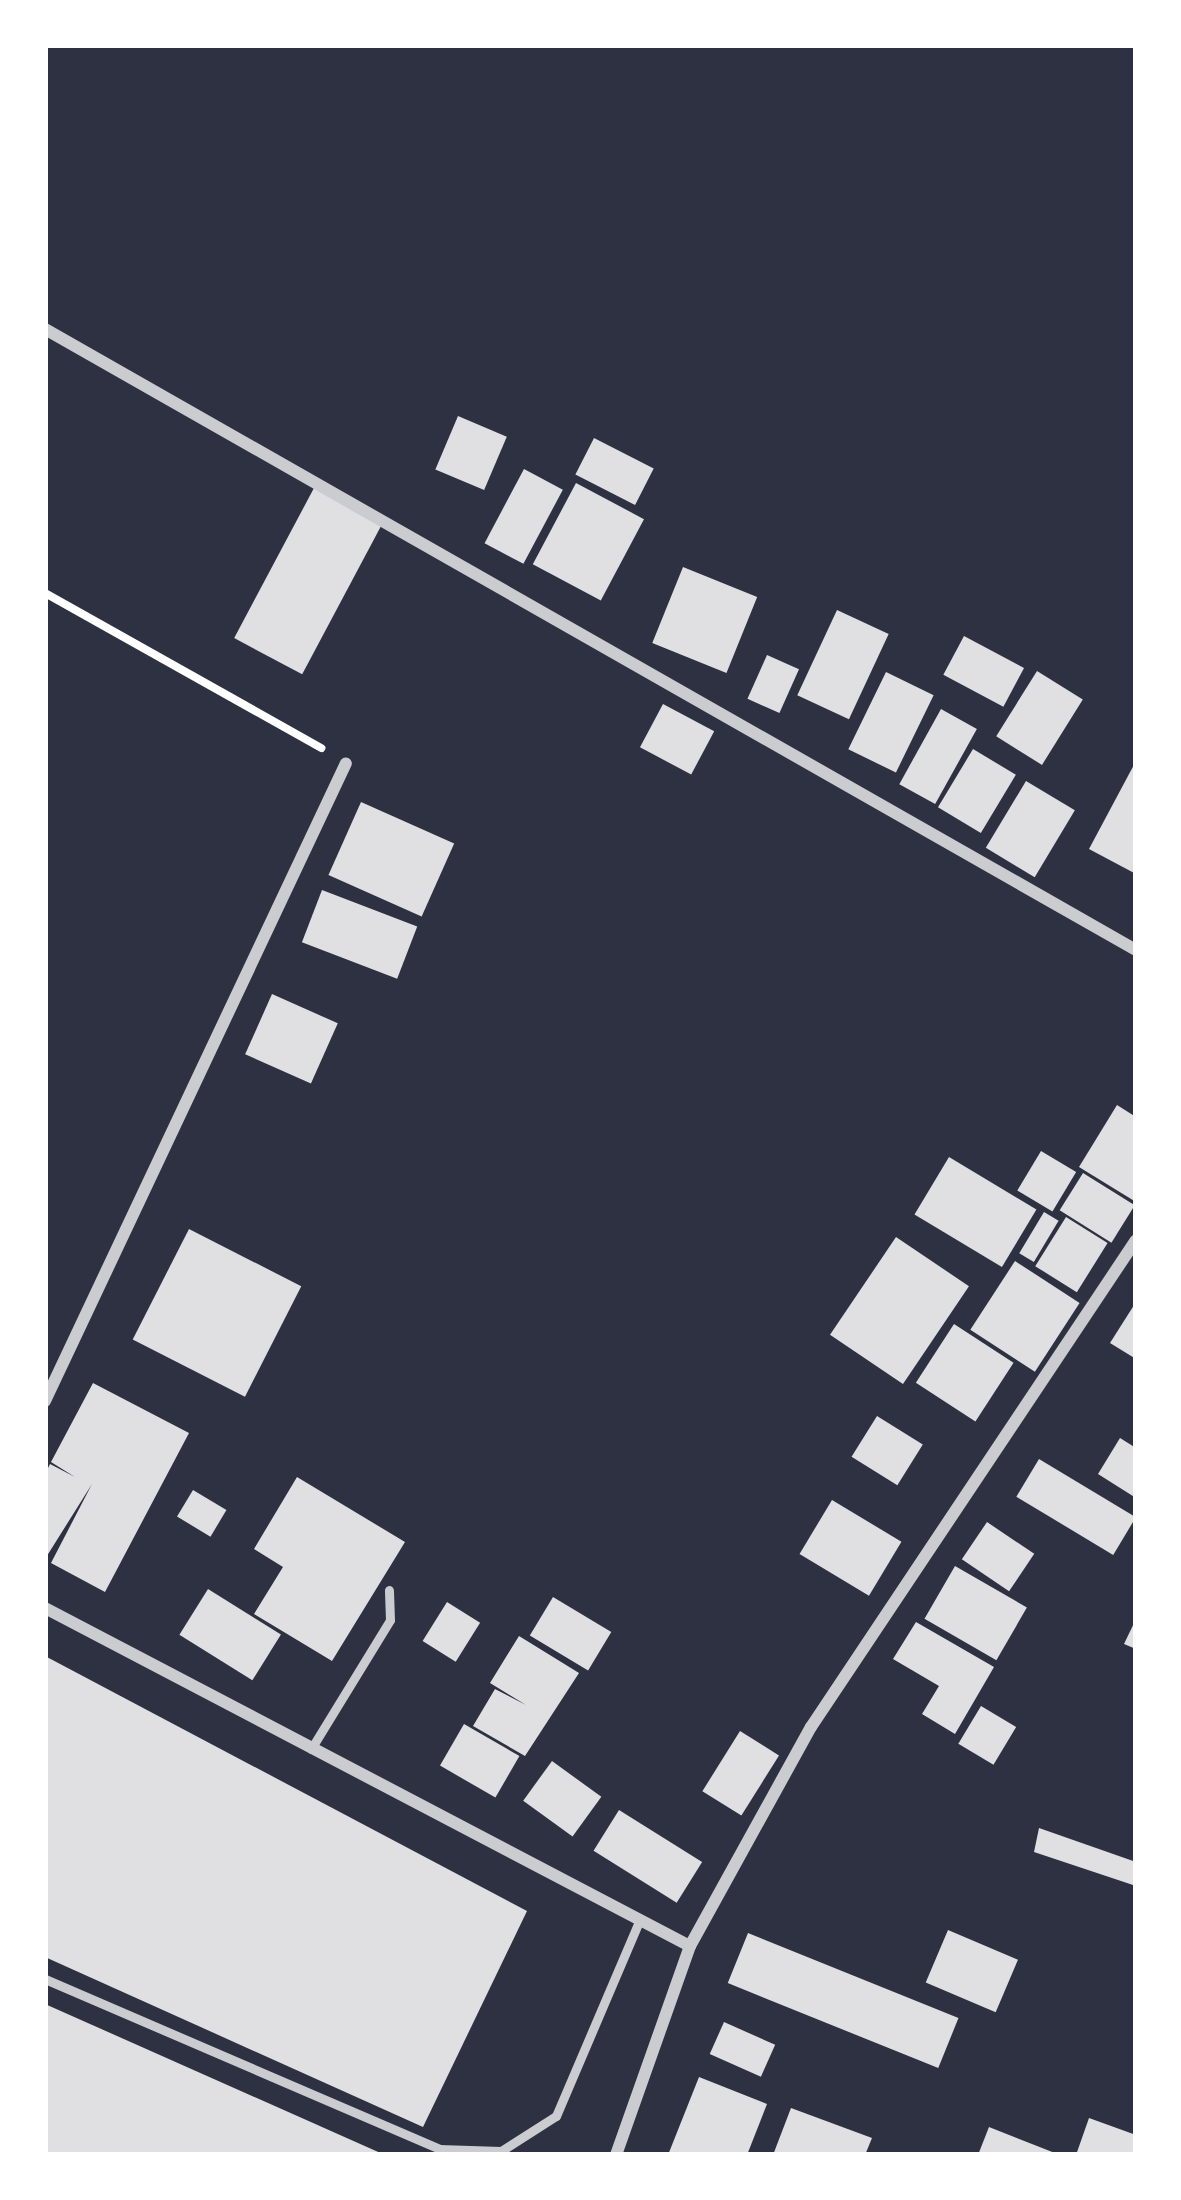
<!DOCTYPE html>
<style>
body{margin:0}
#map{position:relative;width:1181px;height:2200px;overflow:hidden;background:#2d3142;font-family:Rubik,sans-serif}
div>[style]{position:absolute}
.building>*{inset:0;background:#e0e0e3;transform-origin:0 0}
.path>*{height:8px;margin:-4px;padding:0 4px;transform-origin:4px;border-radius:4px;background:#fff}
.service>*{height:9px;margin:-4.5px;padding:0 4.5px;transform-origin:4.5px;border-radius:4.5px;background:#caccd0}
.minor>*{height:12px;margin:-6px;padding:0 6px;transform-origin:6px;border-radius:6px;background:#caccd0}
span{translate:-50% -50%;white-space:nowrap;text-align:center;line-height:1.15;-webkit-text-stroke:12px #fff;paint-order:stroke}
.frame{position:absolute;inset:0;border:48px solid #fff;pointer-events:none}
</style>
<div id="map">
<div class="building">
<div style="left:458px;top:416px;width:53px;height:58px;rotate:23deg"></div>
<div style="left:594px;top:438px;width:67px;height:41px;rotate:27deg"></div>
<div style="left:524px;top:469px;width:44px;height:84px;rotate:28deg"></div>
<div style="left:576px;top:483px;width:77px;height:92px;rotate:28deg"></div>
<div style="left:314px;top:488px;width:77px;height:170px;rotate:28deg"></div>
<div style="left:683px;top:567px;width:80px;height:82px;rotate:22deg"></div>
<div style="left:837px;top:610px;width:57px;height:94px;rotate:25deg"></div>
<div style="left:964px;top:636px;width:68px;height:44px;rotate:28deg"></div>
<div style="left:767px;top:655px;width:35px;height:48px;rotate:24deg"></div>
<div style="left:1037px;top:671px;width:54px;height:77px;rotate:32deg"></div>
<div style="left:886px;top:672px;width:53px;height:86px;rotate:26deg"></div>
<div style="left:663px;top:704px;width:58px;height:49px;rotate:28deg"></div>
<div style="left:941px;top:709px;width:41px;height:86px;rotate:29deg"></div>
<div style="left:973px;top:749px;width:50px;height:68px;rotate:31deg"></div>
<div style="clip-path:polygon(1136px 761px,1136px 874px,1089px 849px)"></div>
<div style="left:1026px;top:781px;width:57px;height:78px;rotate:31deg"></div>
<div style="left:361px;top:802px;width:102px;height:80px;rotate:24deg"></div>
<div style="left:322px;top:890px;width:102px;height:56px;rotate:21deg"></div>
<div style="left:272px;top:994px;width:72px;height:66px;rotate:24deg"></div>
<div style="clip-path:polygon(1117px 1105px,1136px 1117px,1136px 1202px,1079px 1167px)"></div>
<div style="left:1041px;top:1151px;width:41px;height:46px;rotate:31deg"></div>
<div style="left:949px;top:1157px;width:102px;height:67px;rotate:31deg"></div>
<div style="left:1083px;top:1173px;width:61px;height:44px;rotate:32deg"></div>
<div style="left:1044px;top:1212px;width:17px;height:48px;rotate:31deg"></div>
<div style="left:1066px;top:1217px;width:49px;height:58px;rotate:32deg"></div>
<div style="left:189px;top:1229px;width:126px;height:124px;rotate:27deg"></div>
<div style="left:896px;top:1237px;width:88px;height:118px;rotate:34deg"></div>
<div style="left:1015px;top:1261px;width:77px;height:82px;rotate:33deg"></div>
<div style="clip-path:polygon(1136px 1302px,1136px 1359px,1110px 1343px)"></div>
<div style="left:954px;top:1324px;width:71px;height:70px;rotate:33deg"></div>
<div style="clip-path:polygon(93px 1383px,189px 1433px,105px 1592px,51px 1563px,92px 1484px,45px 1559px,45px 1474px,50px 1464px,75px 1477px,51px 1462px)"></div>
<div style="left:877px;top:1416px;width:54px;height:48px;rotate:32deg"></div>
<div style="clip-path:polygon(1120px 1438px,1136px 1448px,1136px 1498px,1098px 1474px)"></div>
<div style="left:1039px;top:1459px;width:113px;height:44px;rotate:31deg"></div>
<div style="clip-path:polygon(297px 1477px,405px 1542px,332px 1661px,254px 1614px,283px 1567px,254px 1549px)"></div>
<div style="left:193px;top:1490px;width:39px;height:31px;rotate:31deg"></div>
<div style="left:832px;top:1500px;width:81px;height:63px;rotate:31deg"></div>
<div style="left:987px;top:1522px;width:57px;height:45px;rotate:34deg"></div>
<div style="left:955px;top:1566px;width:83px;height:61px;rotate:30deg"></div>
<div style="left:208px;top:1589px;width:86px;height:54px;rotate:32deg"></div>
<div style="left:553px;top:1597px;width:68px;height:45px;rotate:31deg"></div>
<div style="left:447px;top:1602px;width:39px;height:46px;rotate:32deg"></div>
<div style="clip-path:polygon(1136px 1619px,1136px 1649px,1124px 1644px)"></div>
<div style="clip-path:polygon(916px 1622px,994px 1667px,955px 1734px,922px 1714px,939px 1686px,893px 1659px)"></div>
<div style="clip-path:polygon(519px 1636px,579px 1673px,525px 1756px,473px 1726px,495px 1689px,526px 1705px,490px 1683px)"></div>
<div style="clip-path:polygon(45px 1656px,527px 1911px,423px 2127px,45px 1957px)"></div>
<div style="left:981px;top:1706px;width:41px;height:44px;rotate:31deg"></div>
<div style="left:464px;top:1724px;width:64px;height:48px;rotate:30deg"></div>
<div style="left:740px;top:1731px;width:46px;height:71px;rotate:32deg"></div>
<div style="left:552px;top:1761px;width:61px;height:49px;rotate:36deg"></div>
<div style="left:619px;top:1810px;width:98px;height:48px;rotate:32deg"></div>
<div style="clip-path:polygon(1039px 1828px,1136px 1862px,1136px 1886px,1034px 1852px)"></div>
<div style="left:948px;top:1930px;width:76px;height:57px;rotate:23deg"></div>
<div style="left:748px;top:1933px;width:227px;height:54px;rotate:22deg"></div>
<div style="clip-path:polygon(45px 2004px,385px 2155px,45px 2155px)"></div>
<div style="left:724px;top:2022px;width:56px;height:35px;rotate:24deg"></div>
<div style="clip-path:polygon(699px 2077px,767px 2104px,747px 2155px,668px 2155px)"></div>
<div style="clip-path:polygon(791px 2108px,872px 2138px,865px 2155px,773px 2155px)"></div>
<div style="clip-path:polygon(1089px 2118px,1136px 2135px,1136px 2155px,1076px 2155px)"></div>
<div style="clip-path:polygon(989px 2127px,1060px 2155px,978px 2155px)"></div>
</div>
<div class="path">
<div style="left:45px;top:593px;width:317px;rotate:29.3deg"></div>
</div>
<div class="service">
<div style="left:311px;top:1749px;width:151px;rotate:-58.5deg"></div>
<div style="left:390px;top:1620px;width:30px;rotate:-92deg"></div>
<div style="left:45px;top:1979px;width:429px;rotate:23.3deg"></div>
<div style="left:439px;top:2149px;width:62px;rotate:1.8deg"></div>
<div style="left:501px;top:2151px;width:65px;rotate:-32.5deg"></div>
<div style="left:556px;top:2116px;width:212px;rotate:-66.9deg"></div>
</div>
<div class="minor">
<div style="left:45px;top:329px;width:1255px;rotate:29.65deg"></div>
<div style="left:45px;top:1401px;width:705px;rotate:-64.74deg"></div>
<div style="left:45px;top:1608px;width:728px;rotate:27.66deg"></div>
<div style="left:690px;top:1946px;width:222px;rotate:109.5deg"></div>
<div style="left:690px;top:1946px;width:250px;rotate:-61.1deg"></div>
<div style="left:811px;top:1727px;width:585px;rotate:-56.28deg"></div>
</div>
<div class="frame"></div>
</div>
